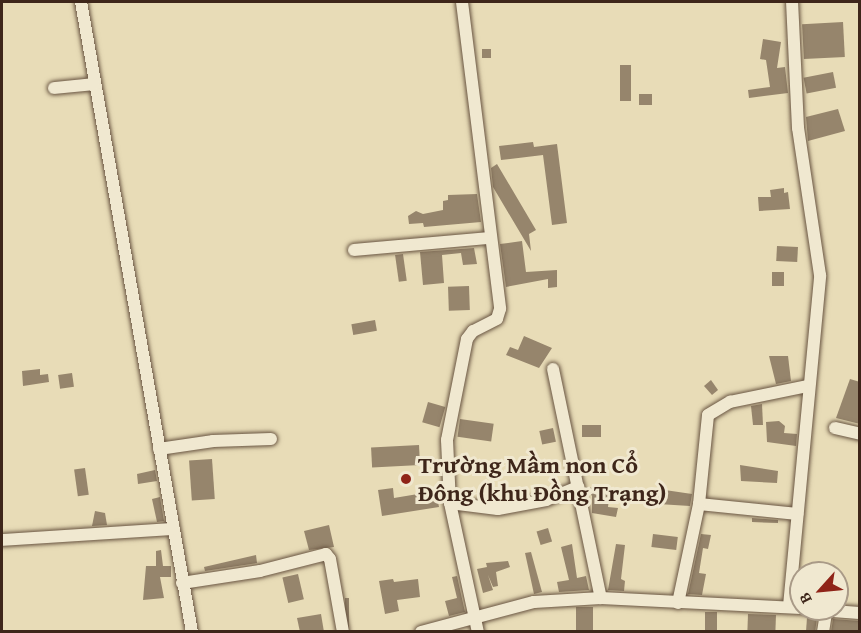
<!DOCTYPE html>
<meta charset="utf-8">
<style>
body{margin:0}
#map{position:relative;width:861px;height:633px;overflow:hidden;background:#e8dcb7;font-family:"Gentium Book Plus",serif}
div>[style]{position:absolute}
.building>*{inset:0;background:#96856c;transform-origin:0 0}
.roads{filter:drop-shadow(0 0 2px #685441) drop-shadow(0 0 2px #685441)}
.minor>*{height:12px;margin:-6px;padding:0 6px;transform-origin:6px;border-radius:6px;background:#f0e8d0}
.dots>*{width:16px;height:16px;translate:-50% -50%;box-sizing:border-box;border:3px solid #f0e8d0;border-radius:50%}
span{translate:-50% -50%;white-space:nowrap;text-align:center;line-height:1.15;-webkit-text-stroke:6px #f0e8d0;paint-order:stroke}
.poi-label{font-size:24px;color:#3e261a;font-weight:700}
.left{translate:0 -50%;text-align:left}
.frame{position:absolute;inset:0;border:3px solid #3e261a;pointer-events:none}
.north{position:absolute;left:789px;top:561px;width:60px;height:60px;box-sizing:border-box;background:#f0e8d0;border:2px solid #a99a87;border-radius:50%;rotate:243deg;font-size:16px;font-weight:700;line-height:24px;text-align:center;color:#3e261a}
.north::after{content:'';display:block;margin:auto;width:21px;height:27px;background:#8f2418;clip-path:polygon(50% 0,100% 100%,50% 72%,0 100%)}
</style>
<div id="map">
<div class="building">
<div style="left:843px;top:22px;width:35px;height:41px;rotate:87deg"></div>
<div style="clip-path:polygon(763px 39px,781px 42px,777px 68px,785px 67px,788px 93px,749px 98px,748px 90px,770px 87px,766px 60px,760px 59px)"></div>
<div style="left:491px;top:49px;width:9px;height:9px;rotate:90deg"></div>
<div style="left:620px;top:65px;width:11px;height:36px"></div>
<div style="left:833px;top:72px;width:16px;height:30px;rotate:79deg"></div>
<div style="left:639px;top:94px;width:13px;height:11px"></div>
<div style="clip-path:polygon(838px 109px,845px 131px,808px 141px,806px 117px)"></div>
<div style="clip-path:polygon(533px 142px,534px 147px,557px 144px,567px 223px,552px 225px,543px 155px,501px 160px,499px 146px)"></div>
<div style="clip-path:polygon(497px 164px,536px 230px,529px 234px,531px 251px,493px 187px,491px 168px)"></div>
<div style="clip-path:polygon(784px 188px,784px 193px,788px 192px,790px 209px,759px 211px,758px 197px,771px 197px,770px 190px)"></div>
<div style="clip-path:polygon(477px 194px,481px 222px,424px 227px,423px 223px,409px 224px,408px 216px,416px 211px,423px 214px,443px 210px,443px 201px,448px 200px,448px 195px)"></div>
<div style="clip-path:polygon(522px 241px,526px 272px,557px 270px,557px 287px,548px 288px,548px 279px,506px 287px,500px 244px)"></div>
<div style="left:777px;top:246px;width:21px;height:15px;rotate:3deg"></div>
<div style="clip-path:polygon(474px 248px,477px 264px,463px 265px,461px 253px,442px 255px,444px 283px,423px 285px,420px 252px)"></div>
<div style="left:403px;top:254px;width:27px;height:8px;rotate:82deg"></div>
<div style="left:772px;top:272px;width:12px;height:14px"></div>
<div style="left:469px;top:286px;width:24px;height:21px;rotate:88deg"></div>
<div style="left:375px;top:320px;width:11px;height:24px;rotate:80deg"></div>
<div style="clip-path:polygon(524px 336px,552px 348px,539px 368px,506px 355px,510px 347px,518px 350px)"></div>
<div style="clip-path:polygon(769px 356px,788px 356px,791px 381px,776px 384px)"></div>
<div style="clip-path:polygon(40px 369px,40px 375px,48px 374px,49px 382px,23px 386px,22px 371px)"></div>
<div style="left:72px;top:373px;width:14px;height:14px;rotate:82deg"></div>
<div style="clip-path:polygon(850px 379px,860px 382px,860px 424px,836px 418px)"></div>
<div style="clip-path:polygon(711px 380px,718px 390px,712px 395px,704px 386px)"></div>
<div style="left:428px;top:402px;width:18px;height:21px;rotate:16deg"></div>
<div style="clip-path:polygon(762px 404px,763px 425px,753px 425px,751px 406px)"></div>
<div style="left:460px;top:419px;width:34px;height:18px;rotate:8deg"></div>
<div style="clip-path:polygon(779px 421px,785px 426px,784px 433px,797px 434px,796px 446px,767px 442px,766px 422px)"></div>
<div style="left:582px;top:425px;width:19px;height:12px"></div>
<div style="left:553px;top:428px;width:14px;height:14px;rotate:78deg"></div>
<div style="left:419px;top:445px;width:20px;height:48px;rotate:87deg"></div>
<div style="left:212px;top:459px;width:40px;height:23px;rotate:86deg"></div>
<div style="clip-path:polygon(740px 465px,778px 471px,777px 483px,741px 481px)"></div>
<div style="left:85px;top:468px;width:27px;height:11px;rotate:82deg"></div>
<div style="clip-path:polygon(155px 470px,157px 481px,138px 484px,137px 474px)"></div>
<div style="clip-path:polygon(586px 487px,610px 490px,608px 507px,618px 508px,616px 517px,592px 513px,592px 496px)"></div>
<div style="clip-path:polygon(393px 488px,394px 498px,436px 491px,439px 507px,382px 516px,378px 490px)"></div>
<div style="clip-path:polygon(658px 489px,692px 494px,690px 506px,658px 504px)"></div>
<div style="clip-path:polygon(160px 497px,164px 521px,157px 522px,152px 499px)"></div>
<div style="clip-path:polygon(95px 511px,105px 513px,107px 525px,92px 526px)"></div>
<div style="clip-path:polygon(752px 518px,778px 520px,778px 523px,752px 522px)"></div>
<div style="clip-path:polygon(329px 525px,334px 547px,309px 550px,304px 531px)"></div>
<div style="left:548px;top:528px;width:14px;height:12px;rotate:73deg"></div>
<div style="left:653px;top:534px;width:25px;height:13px;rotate:7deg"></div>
<div style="clip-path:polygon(701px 534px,711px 535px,708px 549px,703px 548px,699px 573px,706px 574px,702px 595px,688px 594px)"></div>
<div style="clip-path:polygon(572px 544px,577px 578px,586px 576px,589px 590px,559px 592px,557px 582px,569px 580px,561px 547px)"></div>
<div style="clip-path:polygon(616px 544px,625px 545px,621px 579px,625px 581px,624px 591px,608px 590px)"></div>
<div style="clip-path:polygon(161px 550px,163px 566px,171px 566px,171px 577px,160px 577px,164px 598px,143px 600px,146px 566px,156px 566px,156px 551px)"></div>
<div style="clip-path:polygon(531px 552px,542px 592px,534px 594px,525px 553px)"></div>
<div style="clip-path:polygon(256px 555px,257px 563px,205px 571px,204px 567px)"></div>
<div style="clip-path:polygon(508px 561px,510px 567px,496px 572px,498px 586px,493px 587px,488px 575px,493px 590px,483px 593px,477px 569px,487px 567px,486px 563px)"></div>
<div style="left:298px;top:574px;width:26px;height:16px;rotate:77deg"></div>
<div style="clip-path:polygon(457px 576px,465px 612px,449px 616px,445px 601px,457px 598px,452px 577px)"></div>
<div style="clip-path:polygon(393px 579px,394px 582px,418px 579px,420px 597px,397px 600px,399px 611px,385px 614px,379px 581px)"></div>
<div style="left:345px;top:598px;width:4px;height:35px"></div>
<div style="left:593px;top:607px;width:25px;height:17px;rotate:90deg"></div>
<div style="left:705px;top:612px;width:12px;height:20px"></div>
<div style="clip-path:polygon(321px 614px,324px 632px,300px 632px,297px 618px)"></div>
<div style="left:748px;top:614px;width:28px;height:18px;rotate:2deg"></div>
<div style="clip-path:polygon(807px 617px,817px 618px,815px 632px,806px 632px)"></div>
<div style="clip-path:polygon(833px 619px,860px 621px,860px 632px,831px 632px)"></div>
</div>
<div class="roads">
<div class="minor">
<div style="left:81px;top:2px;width:640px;rotate:80.01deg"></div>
<div style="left:462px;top:2px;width:309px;rotate:82.9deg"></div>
<div style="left:500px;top:309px;width:10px;rotate:107deg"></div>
<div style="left:497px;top:319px;width:27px;rotate:153deg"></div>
<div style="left:473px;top:331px;width:10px;rotate:127deg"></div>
<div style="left:467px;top:339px;width:103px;rotate:101.2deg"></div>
<div style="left:447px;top:440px;width:63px;rotate:87.3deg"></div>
<div style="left:450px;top:503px;width:132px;rotate:77.8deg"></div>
<div style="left:54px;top:88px;width:40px;rotate:-5.7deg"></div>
<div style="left:354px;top:250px;width:136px;rotate:-5.1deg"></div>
<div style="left:553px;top:369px;width:234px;rotate:78.2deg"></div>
<div style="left:835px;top:428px;width:26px;rotate:13deg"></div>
<div style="left:159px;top:449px;width:55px;rotate:-8.4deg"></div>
<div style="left:213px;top:441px;width:58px;rotate:-2deg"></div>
<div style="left:450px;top:503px;width:48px;rotate:7.1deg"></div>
<div style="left:498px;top:509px;width:49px;rotate:-10.6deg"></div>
<div style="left:546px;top:500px;width:35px;rotate:-22deg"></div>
<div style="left:699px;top:504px;width:99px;rotate:5.8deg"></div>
<div style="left:2px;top:540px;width:172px;rotate:-3.7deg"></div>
<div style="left:182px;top:583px;width:79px;rotate:-8.7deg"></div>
<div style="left:260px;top:571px;width:68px;rotate:-14.4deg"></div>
<div style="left:326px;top:554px;width:6px;rotate:51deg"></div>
<div style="left:330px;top:559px;width:74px;rotate:79.9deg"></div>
<div style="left:678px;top:603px;width:101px;rotate:-78deg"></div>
<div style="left:699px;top:504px;width:89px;rotate:-84.2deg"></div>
<div style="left:708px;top:415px;width:26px;rotate:-31deg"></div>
<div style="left:730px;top:402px;width:80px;rotate:-11.6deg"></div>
<div style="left:789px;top:606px;width:332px;rotate:-84.6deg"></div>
<div style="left:820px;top:275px;width:149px;rotate:-98.5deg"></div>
<div style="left:798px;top:128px;width:126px;rotate:-92.7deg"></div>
<div style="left:806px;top:609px;width:54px;rotate:4.2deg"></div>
<div style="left:421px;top:632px;width:117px;rotate:-14.9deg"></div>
<div style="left:534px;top:602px;width:67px;rotate:-3.4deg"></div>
<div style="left:601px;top:598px;width:200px;rotate:2.9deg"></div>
<div style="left:823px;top:632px;width:20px;rotate:-81deg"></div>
</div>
</div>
<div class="dots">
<div style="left:406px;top:479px;background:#8f2418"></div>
</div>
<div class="poi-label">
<span class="left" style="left:418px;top:479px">Trường Mầm non Cổ<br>Đông (khu Đồng Trạng)</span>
</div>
<div class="frame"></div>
<div class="north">B</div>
</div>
